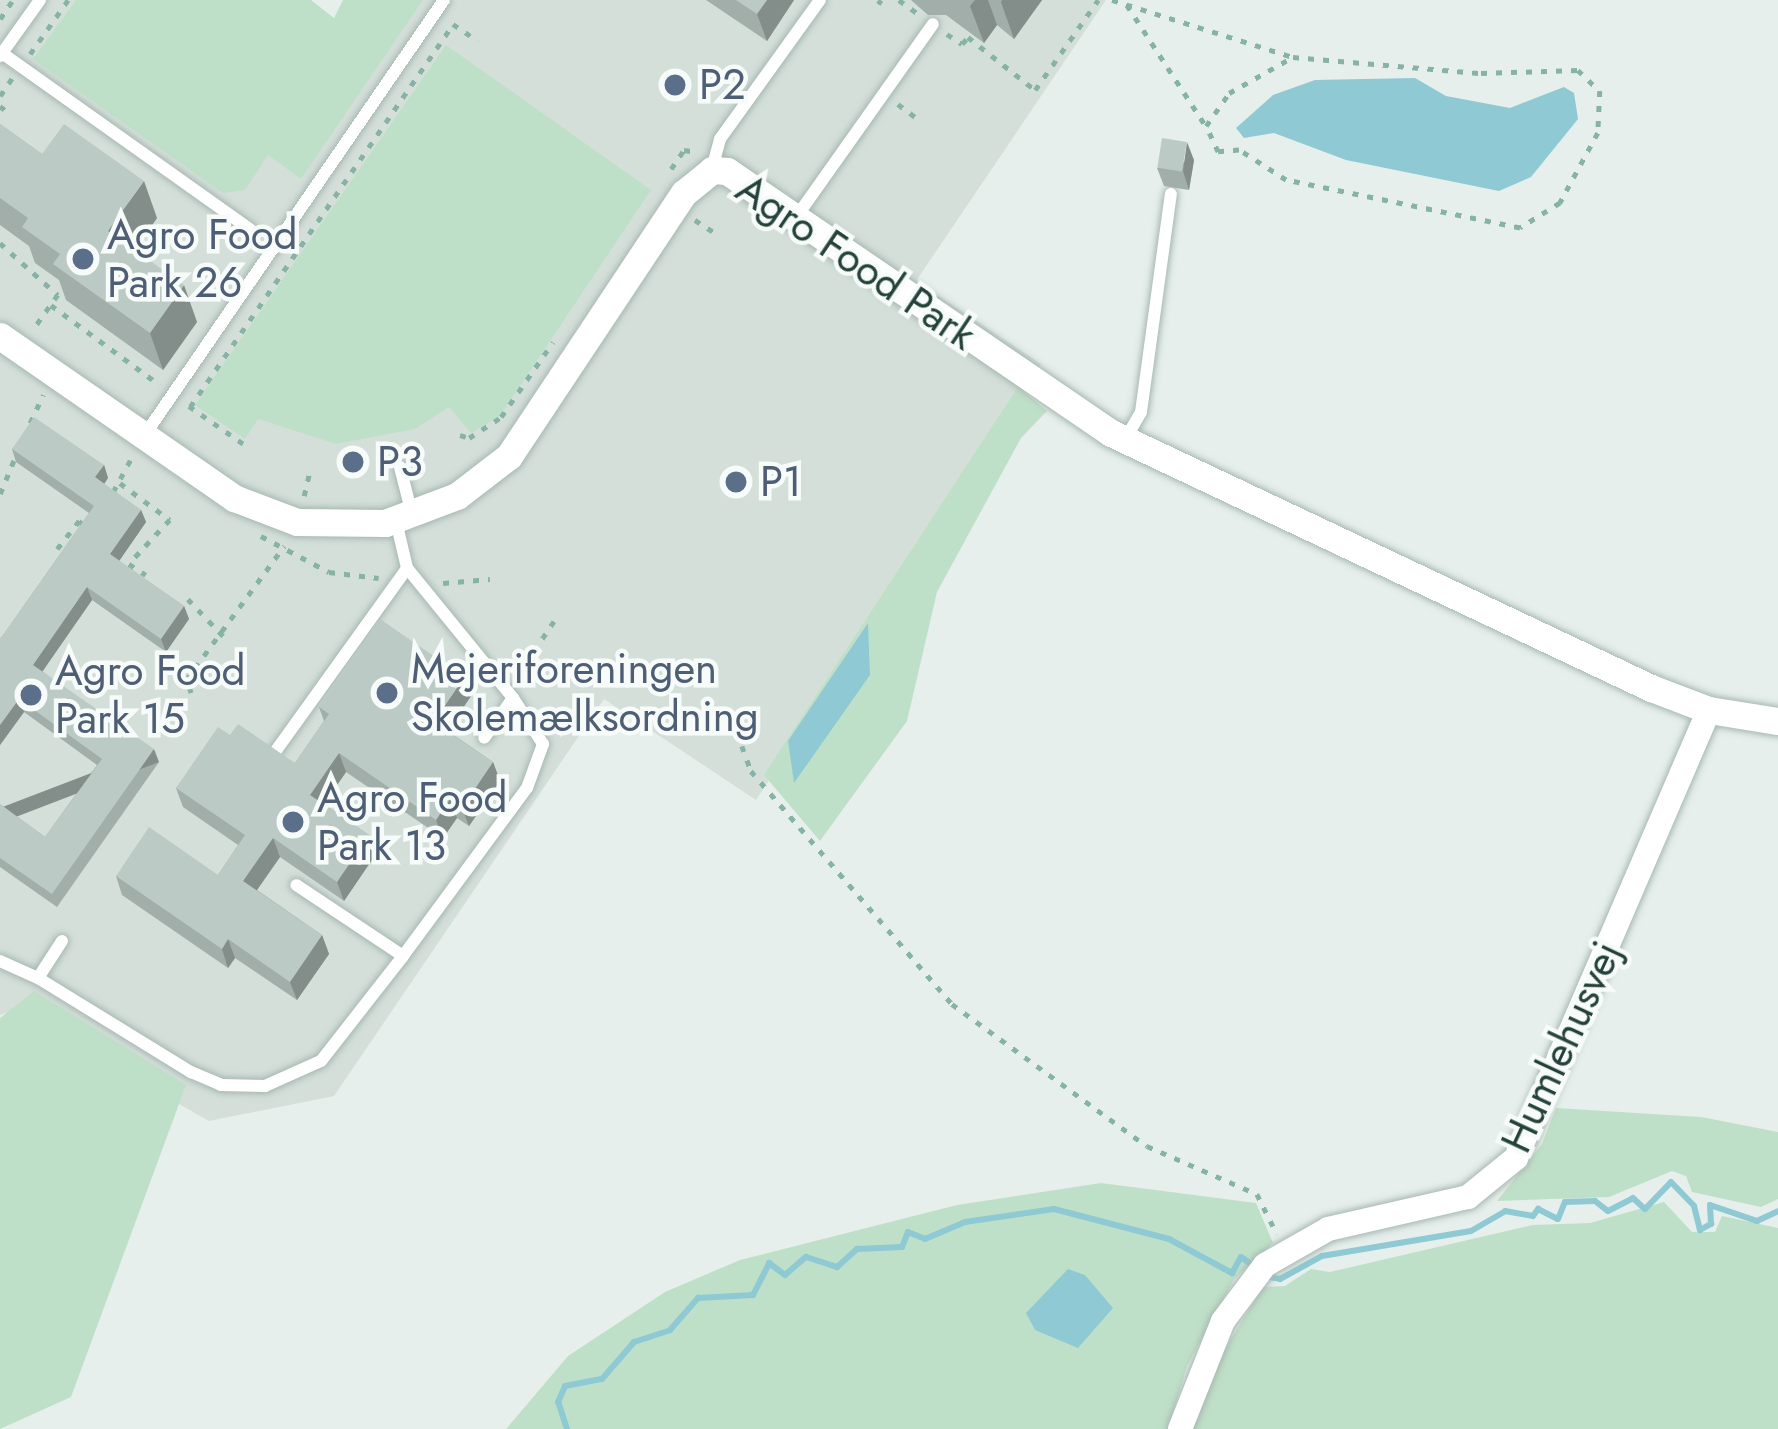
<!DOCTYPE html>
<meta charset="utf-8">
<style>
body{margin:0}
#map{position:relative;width:1778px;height:1429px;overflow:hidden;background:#e6efeb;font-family:Jost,sans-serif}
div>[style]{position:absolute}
.built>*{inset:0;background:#d4dfda}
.green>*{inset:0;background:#bfe0c8}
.water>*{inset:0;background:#8ec9d4}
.stream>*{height:6px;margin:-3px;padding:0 3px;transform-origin:3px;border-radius:3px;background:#8ec9d4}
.path>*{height:4.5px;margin-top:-2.25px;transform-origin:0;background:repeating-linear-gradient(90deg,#86b3a5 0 6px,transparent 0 15px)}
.roads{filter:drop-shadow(0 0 3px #a8b8b2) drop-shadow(0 0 3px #a8b8b2)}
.service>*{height:12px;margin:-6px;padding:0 6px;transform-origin:6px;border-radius:6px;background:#fff}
.minor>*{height:24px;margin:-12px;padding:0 12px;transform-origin:12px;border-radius:12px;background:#fff}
.tertiary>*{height:27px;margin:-13.5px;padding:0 13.5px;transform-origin:13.5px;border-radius:13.5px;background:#fff}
.wall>*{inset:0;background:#a1aea9}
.shaded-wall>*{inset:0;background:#838d89;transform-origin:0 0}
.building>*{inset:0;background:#bbcac4;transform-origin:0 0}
.dots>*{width:33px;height:33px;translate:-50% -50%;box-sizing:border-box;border:6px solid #f7fbf9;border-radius:50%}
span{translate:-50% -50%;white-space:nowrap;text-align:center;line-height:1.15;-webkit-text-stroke:9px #f7fbf9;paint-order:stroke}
.service-label{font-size:42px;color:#4e5e75}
.left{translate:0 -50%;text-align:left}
.street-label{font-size:42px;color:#24423a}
</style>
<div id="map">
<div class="built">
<div style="clip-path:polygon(0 0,213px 0,350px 100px,420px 0,1106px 0,916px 281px,1041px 364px,756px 800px,604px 699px,334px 1096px,209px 1121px,13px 1010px,0 1015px)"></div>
</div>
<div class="green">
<div style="clip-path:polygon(76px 0,311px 0,334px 18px,343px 0,423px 0,301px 179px,268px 155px,245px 190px,223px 193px,33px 59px)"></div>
<div style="clip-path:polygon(446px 45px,651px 190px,500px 416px,471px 433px,449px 407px,415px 429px,336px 444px,258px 419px,245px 439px,195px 405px)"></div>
<div style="clip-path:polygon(1018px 387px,1047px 411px,1021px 438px,937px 592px,907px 721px,820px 841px,764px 775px)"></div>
<div style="clip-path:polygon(34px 991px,186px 1085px,71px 1397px,0 1429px,0 1018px)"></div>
<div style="clip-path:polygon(1556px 1108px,1701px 1117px,1778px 1132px,1778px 1199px,1761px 1207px,1692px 1192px,1686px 1176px,1672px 1171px,1609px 1197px,1497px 1201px,1542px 1144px)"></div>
<div style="clip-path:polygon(1101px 1183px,1256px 1203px,1273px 1243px,1234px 1279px,1187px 1366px,1168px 1429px,506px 1429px,568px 1356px,665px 1292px,740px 1260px,957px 1205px)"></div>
<div style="clip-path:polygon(1664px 1202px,1692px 1232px,1715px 1232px,1722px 1216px,1778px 1228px,1778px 1429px,1192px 1429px,1209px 1375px,1263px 1287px,1285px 1286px,1311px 1269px,1330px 1272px,1533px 1225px,1590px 1223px)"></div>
</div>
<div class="water">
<div style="clip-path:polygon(1415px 78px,1446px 96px,1510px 108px,1564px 87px,1574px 93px,1578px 119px,1531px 177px,1499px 191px,1346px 160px,1274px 133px,1244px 138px,1236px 128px,1273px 95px,1315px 80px)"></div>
<div style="clip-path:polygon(868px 623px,870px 675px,794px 783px,788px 741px)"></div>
<div style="clip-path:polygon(1068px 1269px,1085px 1275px,1113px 1308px,1078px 1348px,1035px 1330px,1026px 1313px)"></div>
</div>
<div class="stream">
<div style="left:1269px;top:1277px;width:11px;rotate:10deg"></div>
<div style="left:1280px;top:1279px;width:48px;rotate:-28.7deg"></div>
<div style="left:1322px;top:1256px;width:151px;rotate:-9.5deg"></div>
<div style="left:1471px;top:1231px;width:39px;rotate:-30deg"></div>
<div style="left:1505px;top:1211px;width:28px;rotate:10deg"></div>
<div style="left:1533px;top:1216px;width:9px;rotate:-54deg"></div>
<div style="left:1538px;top:1209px;width:22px;rotate:27deg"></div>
<div style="left:1558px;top:1219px;width:18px;rotate:-68deg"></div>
<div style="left:1565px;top:1202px;width:30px;rotate:-2deg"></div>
<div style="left:1595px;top:1201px;width:16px;rotate:38deg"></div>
<div style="left:1608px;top:1211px;width:28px;rotate:-27deg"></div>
<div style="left:1633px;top:1198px;width:16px;rotate:43deg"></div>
<div style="left:1645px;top:1209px;width:37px;rotate:-46deg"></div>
<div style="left:1671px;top:1182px;width:33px;rotate:46deg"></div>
<div style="left:1694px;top:1206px;width:25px;rotate:76deg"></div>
<div style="left:1700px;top:1230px;width:13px;rotate:-29deg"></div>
<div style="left:1711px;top:1224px;width:19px;rotate:-93deg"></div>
<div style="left:1710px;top:1205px;width:50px;rotate:18.8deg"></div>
<div style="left:1757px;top:1221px;width:23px;rotate:-25deg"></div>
<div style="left:567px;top:1429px;width:28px;rotate:-108deg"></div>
<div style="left:558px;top:1402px;width:17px;rotate:-66deg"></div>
<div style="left:565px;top:1386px;width:38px;rotate:-11deg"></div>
<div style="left:602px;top:1379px;width:49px;rotate:-49.1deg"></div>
<div style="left:634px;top:1342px;width:38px;rotate:-18deg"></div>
<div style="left:670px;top:1330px;width:43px;rotate:-48.8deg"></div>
<div style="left:698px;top:1298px;width:55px;rotate:-3.1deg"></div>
<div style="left:753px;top:1295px;width:36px;rotate:-63deg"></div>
<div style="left:769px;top:1263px;width:20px;rotate:37deg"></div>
<div style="left:785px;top:1275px;width:28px;rotate:-41deg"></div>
<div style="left:806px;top:1257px;width:33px;rotate:18deg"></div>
<div style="left:837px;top:1267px;width:27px;rotate:-42deg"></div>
<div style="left:857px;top:1249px;width:45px;rotate:-2.5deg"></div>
<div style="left:902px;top:1247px;width:16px;rotate:-68deg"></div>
<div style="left:908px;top:1232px;width:18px;rotate:22deg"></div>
<div style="left:925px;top:1239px;width:43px;rotate:-23deg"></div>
<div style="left:965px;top:1222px;width:90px;rotate:-8.3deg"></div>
<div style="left:1054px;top:1209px;width:119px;rotate:14.6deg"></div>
<div style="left:1169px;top:1239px;width:72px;rotate:28.4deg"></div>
<div style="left:1232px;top:1273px;width:18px;rotate:-61deg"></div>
<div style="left:1241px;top:1257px;width:9px;rotate:36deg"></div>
</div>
<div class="path">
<div style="left:899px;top:0;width:24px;rotate:36deg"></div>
<div style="left:1112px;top:0;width:190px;rotate:17.5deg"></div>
<div style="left:1293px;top:57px;width:189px;rotate:4.9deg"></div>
<div style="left:1481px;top:73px;width:97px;rotate:-1.8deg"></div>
<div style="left:1578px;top:70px;width:30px;rotate:44deg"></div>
<div style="left:1600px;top:91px;width:42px;rotate:92.7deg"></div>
<div style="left:1598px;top:133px;width:80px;rotate:118.5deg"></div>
<div style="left:1560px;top:203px;width:47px;rotate:148deg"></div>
<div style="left:1520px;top:228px;width:239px;rotate:-168.4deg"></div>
<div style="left:1286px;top:180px;width:56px;rotate:-147.4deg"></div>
<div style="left:1239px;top:150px;width:21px;rotate:175deg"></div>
<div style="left:1218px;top:152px;width:29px;rotate:-115deg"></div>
<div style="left:1206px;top:126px;width:40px;rotate:-55.1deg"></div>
<div style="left:1229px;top:93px;width:73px;rotate:-29.4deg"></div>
<div style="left:878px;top:4px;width:5px;rotate:-53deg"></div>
<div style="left:1127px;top:5px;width:145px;rotate:56.9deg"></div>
<div style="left:0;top:19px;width:23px;rotate:-56deg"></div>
<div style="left:947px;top:34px;width:18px;rotate:34deg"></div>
<div style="left:962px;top:44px;width:9px;rotate:-49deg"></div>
<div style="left:968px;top:37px;width:85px;rotate:38.3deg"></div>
<div style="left:1035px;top:90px;width:110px;rotate:-55deg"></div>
<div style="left:30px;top:54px;width:66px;rotate:-54.9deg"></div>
<div style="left:0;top:96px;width:22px;rotate:-56deg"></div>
<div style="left:898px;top:104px;width:25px;rotate:37deg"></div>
<div style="left:0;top:106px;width:13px;rotate:39deg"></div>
<div style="left:671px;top:169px;width:23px;rotate:-56deg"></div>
<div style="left:684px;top:150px;width:14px;rotate:8deg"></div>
<div style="left:695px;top:220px;width:27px;rotate:33deg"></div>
<div style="left:0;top:243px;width:78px;rotate:41.9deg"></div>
<div style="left:58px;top:295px;width:43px;rotate:125.5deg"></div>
<div style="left:51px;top:305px;width:135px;rotate:36.3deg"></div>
<div style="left:189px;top:406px;width:72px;rotate:34.8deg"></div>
<div style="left:190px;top:407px;width:465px;rotate:-55.5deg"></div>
<div style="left:453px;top:24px;width:30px;rotate:34deg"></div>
<div style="left:30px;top:423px;width:31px;rotate:-65deg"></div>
<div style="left:460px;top:435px;width:9px;rotate:18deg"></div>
<div style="left:469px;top:438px;width:38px;rotate:-33deg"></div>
<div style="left:501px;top:417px;width:91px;rotate:-55.3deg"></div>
<div style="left:120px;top:483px;width:62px;rotate:36.5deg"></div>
<div style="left:170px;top:520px;width:60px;rotate:133deg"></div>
<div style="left:129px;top:564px;width:20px;rotate:33deg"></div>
<div style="left:113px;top:492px;width:42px;rotate:-61.6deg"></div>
<div style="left:0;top:494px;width:42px;rotate:-67.7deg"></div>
<div style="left:304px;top:496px;width:26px;rotate:-77deg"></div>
<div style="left:261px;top:536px;width:77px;rotate:27.9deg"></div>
<div style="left:329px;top:572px;width:50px;rotate:6.8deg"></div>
<div style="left:57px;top:549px;width:36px;rotate:-52deg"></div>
<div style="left:79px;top:521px;width:8px;rotate:40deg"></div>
<div style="left:443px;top:583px;width:47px;rotate:-4.9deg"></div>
<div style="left:188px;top:599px;width:59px;rotate:46.4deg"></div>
<div style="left:517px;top:676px;width:66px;rotate:-56.1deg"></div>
<div style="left:191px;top:693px;width:14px;rotate:-111deg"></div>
<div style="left:186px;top:680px;width:166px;rotate:-53.8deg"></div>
<div style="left:742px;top:746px;width:27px;rotate:70deg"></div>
<div style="left:751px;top:771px;width:308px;rotate:49.2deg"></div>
<div style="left:952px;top:1004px;width:241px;rotate:36.1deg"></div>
<div style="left:1147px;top:1146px;width:120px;rotate:23.6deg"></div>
<div style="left:1257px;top:1194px;width:45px;rotate:63.4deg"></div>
</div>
<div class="roads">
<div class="service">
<div style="left:2px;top:53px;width:305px;rotate:35.4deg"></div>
<div style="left:0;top:56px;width:69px;rotate:-54.5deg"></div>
<div style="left:712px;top:169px;width:31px;rotate:-75deg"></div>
<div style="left:720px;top:139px;width:171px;rotate:-54.3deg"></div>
<div style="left:797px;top:216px;width:235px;rotate:-54.7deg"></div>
<div style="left:144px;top:436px;width:529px;rotate:-55.47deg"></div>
<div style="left:1126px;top:438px;width:30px;rotate:-60deg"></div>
<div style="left:1141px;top:412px;width:220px;rotate:-82.2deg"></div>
<div style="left:400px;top:467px;width:49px;rotate:75.7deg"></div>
<div style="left:396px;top:521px;width:48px;rotate:76.8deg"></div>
<div style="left:407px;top:568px;width:168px;rotate:50.8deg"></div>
<div style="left:513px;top:698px;width:49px;rotate:125.9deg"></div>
<div style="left:275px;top:752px;width:226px;rotate:-54.3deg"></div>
<div style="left:403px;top:956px;width:209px;rotate:-53.6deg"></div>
<div style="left:527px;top:788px;width:47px;rotate:-70deg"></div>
<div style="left:543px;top:744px;width:55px;rotate:-123.1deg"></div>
<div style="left:0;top:961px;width:42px;rotate:24.1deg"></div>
<div style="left:38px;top:978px;width:44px;rotate:-57deg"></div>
<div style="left:38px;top:978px;width:180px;rotate:31.6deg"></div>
<div style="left:191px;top:1072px;width:33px;rotate:23deg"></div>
<div style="left:221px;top:1085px;width:44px;rotate:1.3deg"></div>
<div style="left:265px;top:1086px;width:61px;rotate:-24.1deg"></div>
<div style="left:321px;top:1061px;width:133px;rotate:-52deg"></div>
<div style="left:403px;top:956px;width:128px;rotate:-146.4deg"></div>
</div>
<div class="minor">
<div style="left:1180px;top:1429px;width:116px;rotate:-68.3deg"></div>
<div style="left:1223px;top:1321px;width:70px;rotate:-53.1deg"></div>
<div style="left:1265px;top:1265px;width:73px;rotate:-29.7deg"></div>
<div style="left:1328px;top:1229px;width:144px;rotate:-12.9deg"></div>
<div style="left:1468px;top:1197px;width:62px;rotate:-39.1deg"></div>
<div style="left:1516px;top:1158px;width:488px;rotate:-66.7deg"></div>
</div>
<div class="tertiary">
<div style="left:0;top:336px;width:285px;rotate:34.7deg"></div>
<div style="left:234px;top:498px;width:67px;rotate:20.9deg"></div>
<div style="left:297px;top:522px;width:88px;rotate:0.7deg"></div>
<div style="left:385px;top:523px;width:77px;rotate:-20.6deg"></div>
<div style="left:457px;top:496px;width:66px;rotate:-37.6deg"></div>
<div style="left:509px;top:456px;width:316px;rotate:-56.4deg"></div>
<div style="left:684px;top:193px;width:36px;rotate:-39deg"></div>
<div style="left:712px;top:170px;width:15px;rotate:4deg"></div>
<div style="left:727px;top:171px;width:465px;rotate:34.3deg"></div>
<div style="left:1111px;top:433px;width:597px;rotate:25.28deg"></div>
<div style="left:1651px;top:688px;width:62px;rotate:20.8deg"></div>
<div style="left:1709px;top:710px;width:70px;rotate:9.1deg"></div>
</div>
</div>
<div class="wall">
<div style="clip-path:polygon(706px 0,794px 0,767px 41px)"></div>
<div style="clip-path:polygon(911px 0,1042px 0,1014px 39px,997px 25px,984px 43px,946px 15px,928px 15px)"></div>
<div style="clip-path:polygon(0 124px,42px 154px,157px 218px,135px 250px,197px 322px,163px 370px,66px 300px,59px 280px,35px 263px,29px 246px,0 225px)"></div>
<div style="clip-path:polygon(1194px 160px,1189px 190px,1164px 186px,1157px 168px)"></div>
<div style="clip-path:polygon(12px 449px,104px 465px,108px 478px,104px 484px,141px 510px,146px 522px,119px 561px,184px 606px,189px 619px,166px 652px,92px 600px,42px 671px,159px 762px,57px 907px,0 867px,0 804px,45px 837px,97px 765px,24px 712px,0 745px,1px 638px,89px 513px,16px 462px)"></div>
<div style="clip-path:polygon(471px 696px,448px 731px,493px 762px,500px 781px,469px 826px,457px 818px,443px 838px,346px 772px,324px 804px,369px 835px,376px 854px,344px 901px,280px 857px,257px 890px,322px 935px,329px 954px,297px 1000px,235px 958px,228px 968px,122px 895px,116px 876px,218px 875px,238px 845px,183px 807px,176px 788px,230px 735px,295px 763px,324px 721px,319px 707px)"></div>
</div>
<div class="shaded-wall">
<div style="clip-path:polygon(767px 0,794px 0,767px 41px,757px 14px)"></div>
<div style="clip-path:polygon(975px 0,988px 0,997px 25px,984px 43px,970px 6px)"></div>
<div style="clip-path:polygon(1002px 0,1042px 0,1014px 39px,1001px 2px)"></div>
<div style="clip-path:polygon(1187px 142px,1194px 160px,1189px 190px,1183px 171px)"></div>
<div style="clip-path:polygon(144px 181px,157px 218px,122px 268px,108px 231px)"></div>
<div style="clip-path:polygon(184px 285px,197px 322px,163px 370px,150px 333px)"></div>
<div style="clip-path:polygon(104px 465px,108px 478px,100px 490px,95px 477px)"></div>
<div style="clip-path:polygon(141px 510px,146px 522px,115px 567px,110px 554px)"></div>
<div style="clip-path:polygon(87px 587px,92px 600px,38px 678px,33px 665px)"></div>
<div style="clip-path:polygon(184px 606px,189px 619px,166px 652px,161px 639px)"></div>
<div style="clip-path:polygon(464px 677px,471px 696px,441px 740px,434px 722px)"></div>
<div style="clip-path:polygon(19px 699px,24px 712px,0 745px,0 725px)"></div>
<div style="left:154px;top:749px;width:14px;height:177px;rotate:69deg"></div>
<div style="clip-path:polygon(339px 753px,346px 772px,317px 814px,310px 795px)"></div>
<div style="clip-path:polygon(493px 762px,500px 781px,469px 826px,462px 808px)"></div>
<div style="clip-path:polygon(450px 799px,457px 818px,443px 838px,436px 820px)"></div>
<div style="clip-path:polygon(369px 835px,376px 854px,344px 901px,337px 882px)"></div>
<div style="clip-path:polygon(273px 838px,280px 857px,250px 900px,243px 881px)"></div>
<div style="clip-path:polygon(322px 935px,329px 954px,297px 1000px,290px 982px)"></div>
<div style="clip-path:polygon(228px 939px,235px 958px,228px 968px,222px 949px)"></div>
</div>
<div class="building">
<div style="clip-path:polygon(736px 0,767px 0,757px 14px)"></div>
<div style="clip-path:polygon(0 124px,42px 154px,64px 124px,144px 181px,108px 231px,184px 285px,150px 333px,53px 264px,60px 254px,22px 227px,28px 218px,0 198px)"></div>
<div style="left:1162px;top:138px;width:25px;height:30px;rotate:9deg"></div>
<div style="clip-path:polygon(34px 417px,104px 465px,95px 477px,141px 510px,110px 554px,184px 606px,161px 639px,87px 587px,33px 665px,154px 749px,52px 894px,0 858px,0 804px,45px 837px,102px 759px,19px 699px,0 725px,0 637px,1px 638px,94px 506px,12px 449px)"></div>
<div style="clip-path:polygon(380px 619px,464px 677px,434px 722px,493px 762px,462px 808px,450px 799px,436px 820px,339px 753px,310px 795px,369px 835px,337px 882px,273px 838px,243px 881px,322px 935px,290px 982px,228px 939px,222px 949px,116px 876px,149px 827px,218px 875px,245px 835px,176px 788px,218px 727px,230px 735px,238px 724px,295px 763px,329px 714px,319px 707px)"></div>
</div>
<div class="dots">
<div style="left:675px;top:85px;background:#5c6f8a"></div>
<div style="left:83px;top:259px;background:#5c6f8a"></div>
<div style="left:353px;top:462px;background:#5c6f8a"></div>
<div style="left:736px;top:482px;background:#5c6f8a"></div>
<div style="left:387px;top:693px;background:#5c6f8a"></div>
<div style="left:31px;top:695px;background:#5c6f8a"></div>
<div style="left:293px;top:822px;background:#5c6f8a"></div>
</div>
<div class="service-label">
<span class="left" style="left:699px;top:85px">P2</span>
<span class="left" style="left:107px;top:259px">Agro Food<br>Park 26</span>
<span class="left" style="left:377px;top:462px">P3</span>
<span class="left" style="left:760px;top:482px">P1</span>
<span class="left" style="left:411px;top:693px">Mejeriforeningen<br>Skolemælksordning</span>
<span class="left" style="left:55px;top:695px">Agro Food<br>Park 15</span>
<span class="left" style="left:317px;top:822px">Agro Food<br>Park 13</span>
</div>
<div class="street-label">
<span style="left:856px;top:262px;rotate:34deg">Agro Food Park</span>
<span style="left:1562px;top:1047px;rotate:-65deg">Humlehusvej</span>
</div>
</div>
